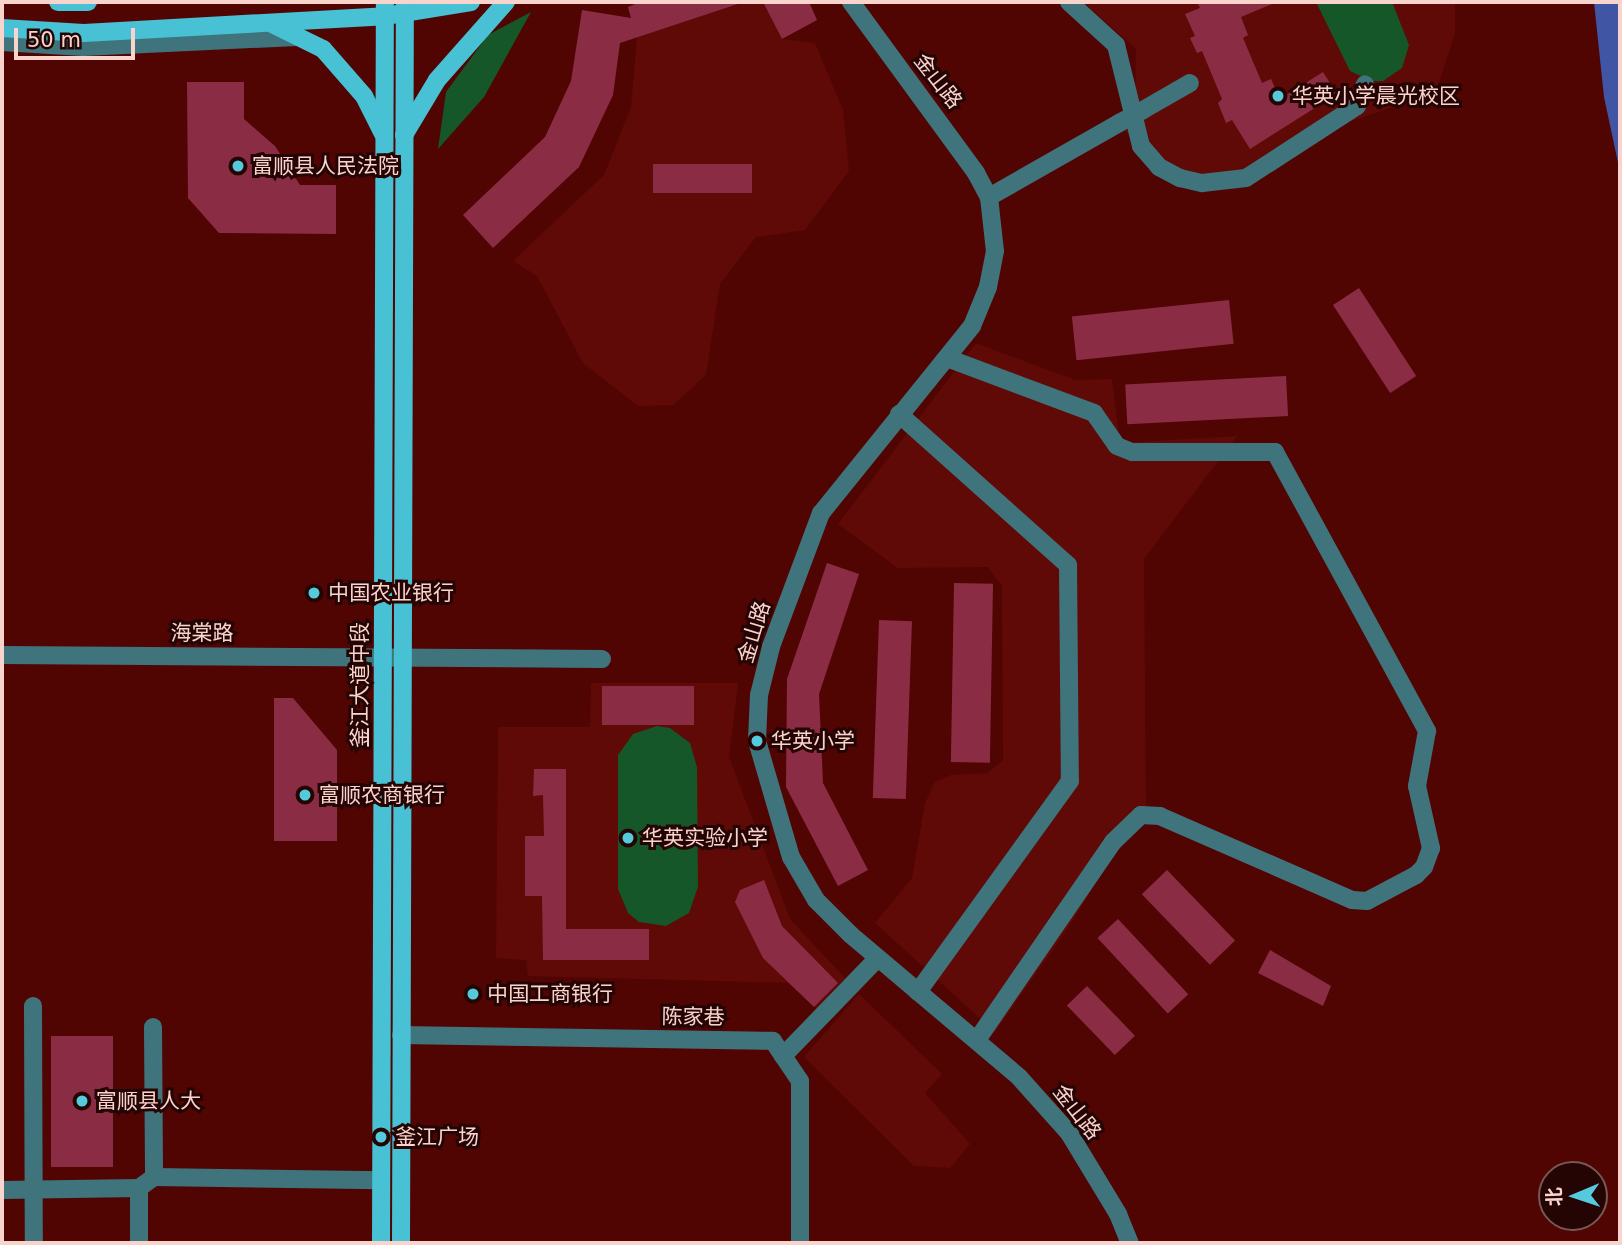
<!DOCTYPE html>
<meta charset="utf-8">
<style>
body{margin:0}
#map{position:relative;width:1622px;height:1245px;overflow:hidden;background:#510503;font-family:"DejaVu Sans","Noto Sans SC",sans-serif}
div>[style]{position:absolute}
.built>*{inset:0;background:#5f0a06}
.green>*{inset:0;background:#165729}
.water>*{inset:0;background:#4056a4}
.building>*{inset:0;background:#8a2d44;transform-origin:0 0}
.minor>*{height:18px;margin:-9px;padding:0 9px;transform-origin:9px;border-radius:9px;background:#40747d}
.major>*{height:18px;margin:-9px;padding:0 9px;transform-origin:9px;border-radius:9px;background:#47c1d3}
.minor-bridge>*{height:18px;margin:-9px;padding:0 9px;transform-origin:9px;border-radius:9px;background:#40747d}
.dots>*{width:19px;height:19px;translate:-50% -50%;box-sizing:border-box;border:4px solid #240504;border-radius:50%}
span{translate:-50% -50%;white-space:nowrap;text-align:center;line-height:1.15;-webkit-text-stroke:6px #240504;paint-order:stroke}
.street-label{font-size:21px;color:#f9d4cd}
.poi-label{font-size:21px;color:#f9d4cd}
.left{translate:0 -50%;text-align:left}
.frame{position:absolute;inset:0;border:4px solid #f9d4cd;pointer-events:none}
.north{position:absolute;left:1538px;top:1161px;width:70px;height:70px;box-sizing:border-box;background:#240504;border:2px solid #795854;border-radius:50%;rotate:268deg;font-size:19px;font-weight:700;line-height:28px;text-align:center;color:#f9d4cd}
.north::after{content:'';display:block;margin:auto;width:24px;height:32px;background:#54cadc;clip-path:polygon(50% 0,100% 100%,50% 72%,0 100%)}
.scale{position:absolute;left:14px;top:28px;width:121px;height:32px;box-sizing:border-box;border:4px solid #f9d4cd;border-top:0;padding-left:9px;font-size:21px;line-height:24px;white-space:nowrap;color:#f9d4cd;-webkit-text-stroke:5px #240504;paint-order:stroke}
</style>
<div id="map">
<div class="built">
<div style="clip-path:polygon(746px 2px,763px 2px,782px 39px,815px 43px,843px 110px,849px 171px,805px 230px,756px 237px,720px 284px,706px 375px,673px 405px,638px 406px,583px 363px,537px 276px,513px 261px,604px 175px,631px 107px,637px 37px)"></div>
<div style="clip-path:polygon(1083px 2px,1455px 2px,1455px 33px,1436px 92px,1349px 122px,1239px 189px,1193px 190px,1160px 176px,1124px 129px,1135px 100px,1136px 49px)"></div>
<div style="clip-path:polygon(976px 343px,1075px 380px,1112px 379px,1120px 443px,1237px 436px,1144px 559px,1146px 819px,1119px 845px,1070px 925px,995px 1032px,875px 923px,912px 878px,925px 803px,935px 782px,951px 775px,988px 773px,1003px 760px,1002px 586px,988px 567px,898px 568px,838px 524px)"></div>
<div style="clip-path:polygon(591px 683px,738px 683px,729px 757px,790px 919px,845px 978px,817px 1009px,788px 983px,528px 976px,526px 960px,496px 958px,498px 727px,590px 727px)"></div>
<div style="clip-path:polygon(859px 994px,942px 1074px,925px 1093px,970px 1144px,950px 1168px,914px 1166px,804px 1057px)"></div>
</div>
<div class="green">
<div style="clip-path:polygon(1316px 2px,1392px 2px,1409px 45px,1402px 68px,1383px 81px,1371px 81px,1350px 71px)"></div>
<div style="clip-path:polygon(531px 12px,484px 97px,438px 149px,446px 92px,488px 35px)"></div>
<div style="clip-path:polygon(657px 726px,670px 728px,690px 743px,697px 767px,698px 887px,689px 913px,666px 926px,639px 922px,628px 913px,618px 889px,618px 755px,633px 734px)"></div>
</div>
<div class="water">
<div style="clip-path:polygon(1594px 2px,1620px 2px,1620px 172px,1604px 97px)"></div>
</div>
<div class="building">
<div style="clip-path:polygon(640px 2px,738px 4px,620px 43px,613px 95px,579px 167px,493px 248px,463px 215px,545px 137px,571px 81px,582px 10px,631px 18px,628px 7px)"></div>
<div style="clip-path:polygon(763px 2px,809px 2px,817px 20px,782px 39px)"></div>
<div style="clip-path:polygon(1197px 2px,1277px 2px,1241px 17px,1248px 35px,1243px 38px,1262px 83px,1271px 79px,1280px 99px,1323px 72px,1337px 94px,1250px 149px,1232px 120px,1226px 123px,1218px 103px,1222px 99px,1202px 51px,1197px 53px,1190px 38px,1195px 36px,1185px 14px,1200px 8px)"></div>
<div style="clip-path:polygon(187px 82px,244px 82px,244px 119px,275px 146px,300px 185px,336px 185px,336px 234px,219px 233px,188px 198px)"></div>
<div style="left:752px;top:164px;width:29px;height:99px;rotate:90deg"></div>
<div style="left:1359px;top:288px;width:105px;height:31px;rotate:57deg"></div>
<div style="left:1229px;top:300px;width:44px;height:158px;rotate:84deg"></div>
<div style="left:1286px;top:376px;width:40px;height:161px;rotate:87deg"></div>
<div style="clip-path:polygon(827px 563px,859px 574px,819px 694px,823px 783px,868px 870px,838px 886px,786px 787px,787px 679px)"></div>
<div style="left:954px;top:583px;width:39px;height:179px;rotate:1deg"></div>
<div style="left:879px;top:620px;width:33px;height:178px;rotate:2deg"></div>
<div style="left:602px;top:686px;width:92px;height:39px"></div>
<div style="clip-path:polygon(274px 698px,293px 698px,337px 750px,337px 841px,274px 841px)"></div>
<div style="clip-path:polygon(534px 769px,566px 769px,566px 929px,649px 929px,649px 960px,543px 960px,542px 896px,525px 896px,525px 836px,544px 836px,543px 795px,533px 796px)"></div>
<div style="left:1167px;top:870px;width:98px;height:35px;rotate:46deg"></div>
<div style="clip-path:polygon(764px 880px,782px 926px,838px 983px,814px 1007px,763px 958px,735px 902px,740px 890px)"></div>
<div style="left:1118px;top:919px;width:103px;height:28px;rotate:47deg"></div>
<div style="clip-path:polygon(1270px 950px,1331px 986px,1323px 1006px,1258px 973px)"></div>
<div style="left:1087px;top:986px;width:69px;height:28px;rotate:46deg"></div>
<div style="left:51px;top:1036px;width:62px;height:131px"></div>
</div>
<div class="minor">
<div style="left:851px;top:2px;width:212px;rotate:53.8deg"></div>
<div style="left:976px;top:173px;width:27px;rotate:62deg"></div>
<div style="left:989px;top:197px;width:54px;rotate:83.7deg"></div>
<div style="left:995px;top:251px;width:37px;rotate:101deg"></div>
<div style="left:988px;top:287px;width:42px;rotate:112.3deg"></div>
<div style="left:972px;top:326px;width:240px;rotate:128.9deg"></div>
<div style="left:821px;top:513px;width:143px;rotate:110.5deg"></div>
<div style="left:771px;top:647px;width:49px;rotate:104deg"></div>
<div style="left:759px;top:695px;width:46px;rotate:92.5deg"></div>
<div style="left:757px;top:741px;width:121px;rotate:73.7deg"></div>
<div style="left:791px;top:857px;width:50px;rotate:59.8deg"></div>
<div style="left:816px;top:900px;width:49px;rotate:45deg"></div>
<div style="left:851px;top:935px;width:220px;rotate:40.2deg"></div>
<div style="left:1019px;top:1077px;width:75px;rotate:48.2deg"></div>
<div style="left:1069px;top:1133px;width:95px;rotate:58.8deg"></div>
<div style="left:1118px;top:1214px;width:31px;rotate:68deg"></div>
<div style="left:1069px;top:2px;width:64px;rotate:42.5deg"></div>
<div style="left:1116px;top:45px;width:104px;rotate:76.1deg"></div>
<div style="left:1141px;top:146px;width:28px;rotate:49deg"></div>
<div style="left:1159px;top:167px;width:24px;rotate:28deg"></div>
<div style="left:1180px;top:178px;width:23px;rotate:13deg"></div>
<div style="left:1202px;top:183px;width:44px;rotate:-6.5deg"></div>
<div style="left:1246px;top:178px;width:132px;rotate:-33deg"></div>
<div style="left:1357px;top:106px;width:23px;rotate:-70deg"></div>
<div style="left:2px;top:42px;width:81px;rotate:3.5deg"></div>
<div style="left:83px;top:47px;width:214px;rotate:-2.7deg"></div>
<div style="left:1143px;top:110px;width:54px;rotate:-29.9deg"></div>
<div style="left:989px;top:197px;width:150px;rotate:-29.6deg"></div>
<div style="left:947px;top:358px;width:157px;rotate:20.5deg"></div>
<div style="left:1094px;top:413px;width:40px;rotate:55.1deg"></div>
<div style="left:1117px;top:446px;width:16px;rotate:22deg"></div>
<div style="left:1132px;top:452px;width:143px"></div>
<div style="left:1275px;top:452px;width:318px;rotate:61.4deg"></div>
<div style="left:1427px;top:731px;width:56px;rotate:100.3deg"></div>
<div style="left:1417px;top:786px;width:64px;rotate:77.3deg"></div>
<div style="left:1431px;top:848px;width:20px;rotate:110deg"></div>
<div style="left:1424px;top:867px;width:11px;rotate:135deg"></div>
<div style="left:1416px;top:875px;width:55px;rotate:152deg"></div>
<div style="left:1367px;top:901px;width:15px;rotate:-176deg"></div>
<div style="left:1352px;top:900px;width:210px;rotate:-156.4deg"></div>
<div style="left:1160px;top:816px;width:19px;rotate:-177deg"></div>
<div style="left:1141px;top:815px;width:39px;rotate:136deg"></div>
<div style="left:1113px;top:842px;width:240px;rotate:124.5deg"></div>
<div style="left:899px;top:414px;width:227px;rotate:41.8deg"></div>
<div style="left:1068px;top:565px;width:216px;rotate:89.5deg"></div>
<div style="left:1070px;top:781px;width:260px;rotate:125.8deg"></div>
<div style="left:2px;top:655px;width:600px;rotate:0.38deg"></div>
<div style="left:33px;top:1006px;width:237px;rotate:89.8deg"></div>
<div style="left:153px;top:1027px;width:150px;rotate:89.6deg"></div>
<div style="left:401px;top:1035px;width:372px;rotate:0.9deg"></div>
<div style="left:773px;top:1041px;width:48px;rotate:56deg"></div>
<div style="left:800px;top:1081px;width:162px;rotate:90deg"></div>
<div style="left:783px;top:1056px;width:136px;rotate:-45.9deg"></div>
<div style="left:139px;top:1188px;width:55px;rotate:90deg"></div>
<div style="left:2px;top:1190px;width:137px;rotate:-0.8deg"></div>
<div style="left:139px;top:1188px;width:19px;rotate:-36deg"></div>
<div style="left:154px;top:1177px;width:227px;rotate:0.8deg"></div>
</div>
<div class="major">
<div style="left:58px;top:2px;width:30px"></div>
<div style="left:272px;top:24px;width:57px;rotate:26.1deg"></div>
<div style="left:323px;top:49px;width:62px;rotate:48.9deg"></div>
<div style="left:364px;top:96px;width:42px;rotate:63.4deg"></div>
<div style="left:2px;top:28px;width:82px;rotate:3.5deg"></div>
<div style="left:84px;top:33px;width:301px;rotate:-3.2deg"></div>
<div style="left:385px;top:16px;width:87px;rotate:-9.2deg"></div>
<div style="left:404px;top:135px;width:64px;rotate:-59deg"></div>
<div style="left:437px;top:80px;width:104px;rotate:-48.5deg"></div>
<div style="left:381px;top:1243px;width:1241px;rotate:-89.82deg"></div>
<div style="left:401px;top:1243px;width:1241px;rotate:-89.82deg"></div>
</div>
<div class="minor-bridge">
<div style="left:1119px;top:123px;width:27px;rotate:-28deg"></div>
</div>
<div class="dots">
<div style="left:1278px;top:96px;background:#54cadc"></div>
<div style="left:238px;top:166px;background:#54cadc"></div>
<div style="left:314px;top:593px;background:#54cadc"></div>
<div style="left:757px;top:741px;background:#54cadc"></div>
<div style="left:305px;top:795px;background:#54cadc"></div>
<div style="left:628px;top:838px;background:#54cadc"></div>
<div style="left:473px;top:994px;background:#54cadc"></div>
<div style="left:82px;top:1101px;background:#54cadc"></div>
<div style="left:381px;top:1137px;background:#54cadc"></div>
</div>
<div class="street-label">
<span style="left:938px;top:81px;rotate:52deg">金山路</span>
<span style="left:754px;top:632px;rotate:-73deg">金山路</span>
<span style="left:202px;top:633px">海棠路</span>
<span style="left:360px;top:685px;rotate:-90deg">釜江大道中段</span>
<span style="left:693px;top:1017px;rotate:1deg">陈家巷</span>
<span style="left:1077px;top:1112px;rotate:52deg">金山路</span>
</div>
<div class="poi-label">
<span class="left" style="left:1292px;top:96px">华英小学晨光校区</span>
<span class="left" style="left:252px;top:166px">富顺县人民法院</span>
<span class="left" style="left:328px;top:593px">中国农业银行</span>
<span class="left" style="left:771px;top:741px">华英小学</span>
<span class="left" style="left:319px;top:795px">富顺农商银行</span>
<span class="left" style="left:642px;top:838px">华英实验小学</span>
<span class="left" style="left:487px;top:994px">中国工商银行</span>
<span class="left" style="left:96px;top:1101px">富顺县人大</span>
<span class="left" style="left:395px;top:1137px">釜江广场</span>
</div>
<div class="frame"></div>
<div class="north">北</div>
<div class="scale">50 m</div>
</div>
